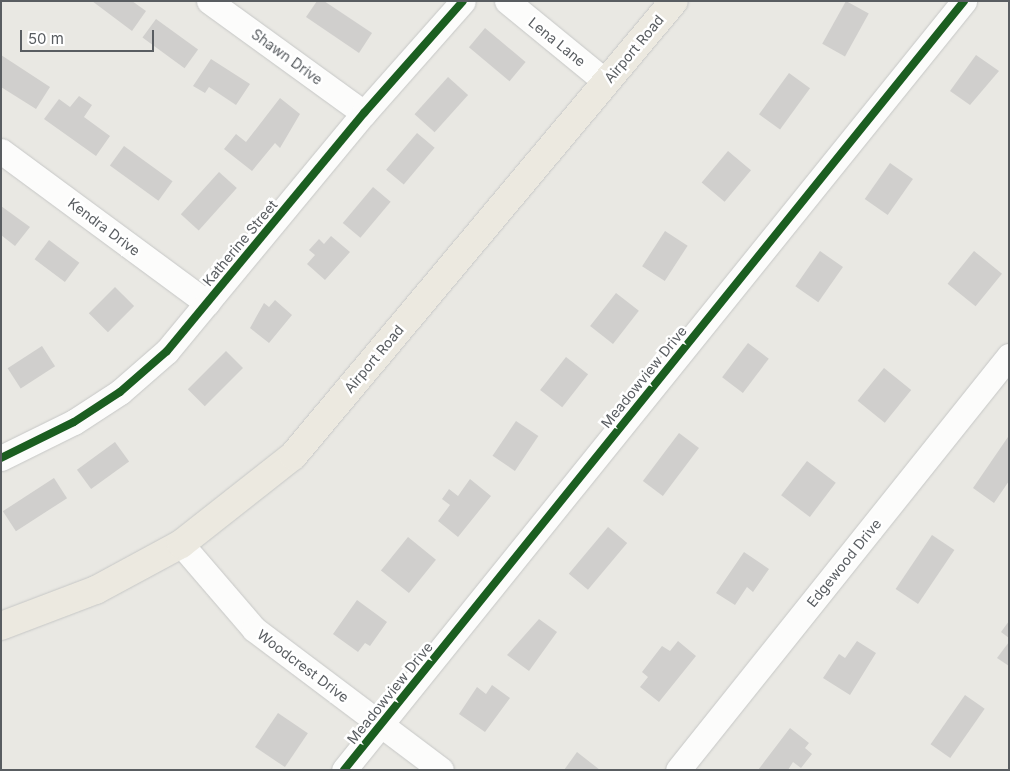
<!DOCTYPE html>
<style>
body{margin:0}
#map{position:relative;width:1010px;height:771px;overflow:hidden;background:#e9e8e3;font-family:Inter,sans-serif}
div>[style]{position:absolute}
.building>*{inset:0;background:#d0cfcd;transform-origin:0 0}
.roads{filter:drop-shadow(0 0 1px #c6c7c6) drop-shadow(0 0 1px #c6c7c6)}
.minor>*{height:25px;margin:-12.5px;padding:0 12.5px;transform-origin:12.5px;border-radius:12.5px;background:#fcfcfb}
.highway>*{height:28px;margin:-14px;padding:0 14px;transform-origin:14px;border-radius:14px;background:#ece9e0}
.cycleway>*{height:8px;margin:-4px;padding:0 4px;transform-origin:4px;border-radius:4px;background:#1b5e20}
span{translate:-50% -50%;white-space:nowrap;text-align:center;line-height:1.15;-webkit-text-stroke:5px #fff;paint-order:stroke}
.street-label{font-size:14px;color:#595d61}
.frame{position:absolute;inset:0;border:2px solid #595d61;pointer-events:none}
.scale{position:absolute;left:20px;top:30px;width:134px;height:22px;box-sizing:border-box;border:2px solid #595d61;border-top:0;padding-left:6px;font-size:15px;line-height:18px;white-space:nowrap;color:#595d61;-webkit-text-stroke:4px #fff;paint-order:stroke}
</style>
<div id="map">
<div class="building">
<div style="clip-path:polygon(92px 1px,132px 1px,146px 11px,132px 31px)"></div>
<div style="clip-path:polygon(317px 1px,324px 1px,372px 33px,359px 53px,306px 17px)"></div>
<div style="left:846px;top:1px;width:26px;height:49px;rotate:29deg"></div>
<div style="left:156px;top:19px;width:52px;height:23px;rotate:36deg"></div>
<div style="left:485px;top:28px;width:53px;height:25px;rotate:40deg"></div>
<div style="clip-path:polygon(1px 55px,50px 87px,36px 109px,1px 87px)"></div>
<div style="clip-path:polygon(976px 55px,999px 71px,970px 105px,950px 91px)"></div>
<div style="clip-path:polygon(211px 59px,250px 84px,236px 105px,209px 87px,205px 93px,193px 86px)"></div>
<div style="left:789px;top:73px;width:26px;height:51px;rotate:36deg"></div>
<div style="left:448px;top:77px;width:27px;height:50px;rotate:42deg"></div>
<div style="clip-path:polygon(79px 96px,92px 105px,84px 117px,110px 136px,96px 156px,44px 119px,59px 99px,70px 107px)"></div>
<div style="clip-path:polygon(280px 98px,300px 114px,280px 148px,275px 143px,252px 171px,224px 149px,236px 134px,246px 142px)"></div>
<div style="left:417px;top:133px;width:23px;height:48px;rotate:40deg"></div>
<div style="left:124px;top:146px;width:60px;height:24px;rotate:36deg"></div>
<div style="left:728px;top:151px;width:30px;height:41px;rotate:40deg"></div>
<div style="left:890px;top:163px;width:28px;height:44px;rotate:35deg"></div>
<div style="left:219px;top:172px;width:24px;height:57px;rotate:42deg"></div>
<div style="left:373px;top:187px;width:23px;height:47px;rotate:40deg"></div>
<div style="clip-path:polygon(1px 206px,30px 227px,15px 246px,1px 235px)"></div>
<div style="left:665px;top:231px;width:27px;height:42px;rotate:33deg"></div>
<div style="clip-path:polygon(331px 236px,350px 252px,325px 280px,307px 264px,315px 255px,309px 250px,319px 239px,324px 244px)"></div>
<div style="left:49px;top:240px;width:38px;height:24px;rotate:37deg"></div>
<div style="left:820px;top:251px;width:28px;height:43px;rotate:35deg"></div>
<div style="left:974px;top:251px;width:36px;height:42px;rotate:39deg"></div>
<div style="left:115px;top:287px;width:27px;height:37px;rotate:45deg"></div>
<div style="left:616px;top:293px;width:29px;height:42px;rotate:38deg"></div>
<div style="clip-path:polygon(275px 300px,292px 315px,269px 343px,250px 328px,264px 303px,269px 307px)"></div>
<div style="left:748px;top:343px;width:26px;height:43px;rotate:37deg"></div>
<div style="left:42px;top:346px;width:24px;height:41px;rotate:57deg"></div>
<div style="left:226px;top:351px;width:24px;height:54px;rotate:45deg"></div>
<div style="left:566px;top:357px;width:28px;height:42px;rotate:38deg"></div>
<div style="left:884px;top:368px;width:35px;height:42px;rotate:39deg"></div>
<div style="left:516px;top:421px;width:27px;height:42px;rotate:34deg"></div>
<div style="left:679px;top:433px;width:25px;height:60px;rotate:37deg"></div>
<div style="clip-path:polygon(1008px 437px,1009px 481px,994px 503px,973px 488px)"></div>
<div style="left:115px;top:442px;width:24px;height:47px;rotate:54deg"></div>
<div style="left:807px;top:461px;width:36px;height:43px;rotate:37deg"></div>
<div style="left:54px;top:478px;width:24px;height:61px;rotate:57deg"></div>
<div style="clip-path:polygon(470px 479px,491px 496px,458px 537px,438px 521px,450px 505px,442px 499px,449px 489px,458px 496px)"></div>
<div style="left:608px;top:527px;width:25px;height:61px;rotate:40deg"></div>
<div style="left:932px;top:535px;width:27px;height:65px;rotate:34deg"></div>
<div style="left:408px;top:537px;width:36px;height:43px;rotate:39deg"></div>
<div style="clip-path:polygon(744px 552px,769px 569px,753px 592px,747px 587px,735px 605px,716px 593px)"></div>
<div style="clip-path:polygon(357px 600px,387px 622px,370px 646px,365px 643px,358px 652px,333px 634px)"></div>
<div style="clip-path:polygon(539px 619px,557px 632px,529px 671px,507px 655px)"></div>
<div style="clip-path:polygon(1009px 621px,1009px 638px,1001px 632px)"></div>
<div style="clip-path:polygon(678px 641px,696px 656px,659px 702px,640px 687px,648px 677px,642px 672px,662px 646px,670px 651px)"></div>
<div style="clip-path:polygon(857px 641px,876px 653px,850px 695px,823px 678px,839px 654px,845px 658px)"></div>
<div style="clip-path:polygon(1009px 642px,1009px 666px,997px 658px)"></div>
<div style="clip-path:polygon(492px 685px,510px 698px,485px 732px,459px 714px,477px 687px,486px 694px)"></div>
<div style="left:965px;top:695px;width:24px;height:60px;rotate:35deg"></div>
<div style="left:278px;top:713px;width:36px;height:41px;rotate:34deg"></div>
<div style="clip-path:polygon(790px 728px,809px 743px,805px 748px,812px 754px,801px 768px,793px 762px,788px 770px,758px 770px)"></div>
<div style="clip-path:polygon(577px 752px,600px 770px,564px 770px)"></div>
</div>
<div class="roads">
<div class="minor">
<div style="left:209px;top:1px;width:191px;rotate:35.9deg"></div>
<div style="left:507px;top:1px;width:128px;rotate:39.3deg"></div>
<div style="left:1px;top:151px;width:256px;rotate:36.4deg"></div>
<div style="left:1px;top:458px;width:81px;rotate:-26.3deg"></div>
<div style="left:74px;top:422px;width:55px;rotate:-33.1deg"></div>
<div style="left:120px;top:392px;width:62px;rotate:-41.1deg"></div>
<div style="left:167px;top:351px;width:309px;rotate:-50.4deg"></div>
<div style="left:364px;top:113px;width:149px;rotate:-48.5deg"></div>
<div style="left:181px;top:544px;width:112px;rotate:49.3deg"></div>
<div style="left:254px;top:629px;width:234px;rotate:37deg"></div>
<div style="left:344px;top:770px;width:988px;rotate:-51.12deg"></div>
<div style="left:678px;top:770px;width:530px;rotate:-51.36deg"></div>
</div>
<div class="highway">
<div style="left:1px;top:626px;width:102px;rotate:-20.8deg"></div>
<div style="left:96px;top:590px;width:97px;rotate:-28.4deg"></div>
<div style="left:181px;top:544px;width:142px;rotate:-38.2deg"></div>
<div style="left:293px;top:456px;width:593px;rotate:-50.06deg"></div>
</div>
</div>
<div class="cycleway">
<div style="left:1px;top:458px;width:81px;rotate:-26.3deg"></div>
<div style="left:74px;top:422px;width:55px;rotate:-33.1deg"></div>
<div style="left:120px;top:392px;width:62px;rotate:-41.1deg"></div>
<div style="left:167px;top:351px;width:309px;rotate:-50.4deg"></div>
<div style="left:364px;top:113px;width:149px;rotate:-48.5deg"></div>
<div style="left:344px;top:770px;width:988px;rotate:-51.12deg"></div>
</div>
<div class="street-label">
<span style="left:557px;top:42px;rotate:39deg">Lena Lane</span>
<span style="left:634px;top:49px;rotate:-50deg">Airport Road</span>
<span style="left:287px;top:57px;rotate:36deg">Shawn Drive</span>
<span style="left:104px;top:227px;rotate:37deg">Kendra Drive</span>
<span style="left:240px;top:243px;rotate:-50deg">Katherine Street</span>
<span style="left:374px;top:359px;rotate:-50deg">Airport Road</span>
<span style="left:644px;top:377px;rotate:-51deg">Meadowview Drive</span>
<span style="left:844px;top:563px;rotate:-51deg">Edgewood Drive</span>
<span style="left:303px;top:666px;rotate:37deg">Woodcrest Drive</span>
<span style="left:390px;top:693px;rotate:-51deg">Meadowview Drive</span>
</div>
<div class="frame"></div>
<div class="scale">50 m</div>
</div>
